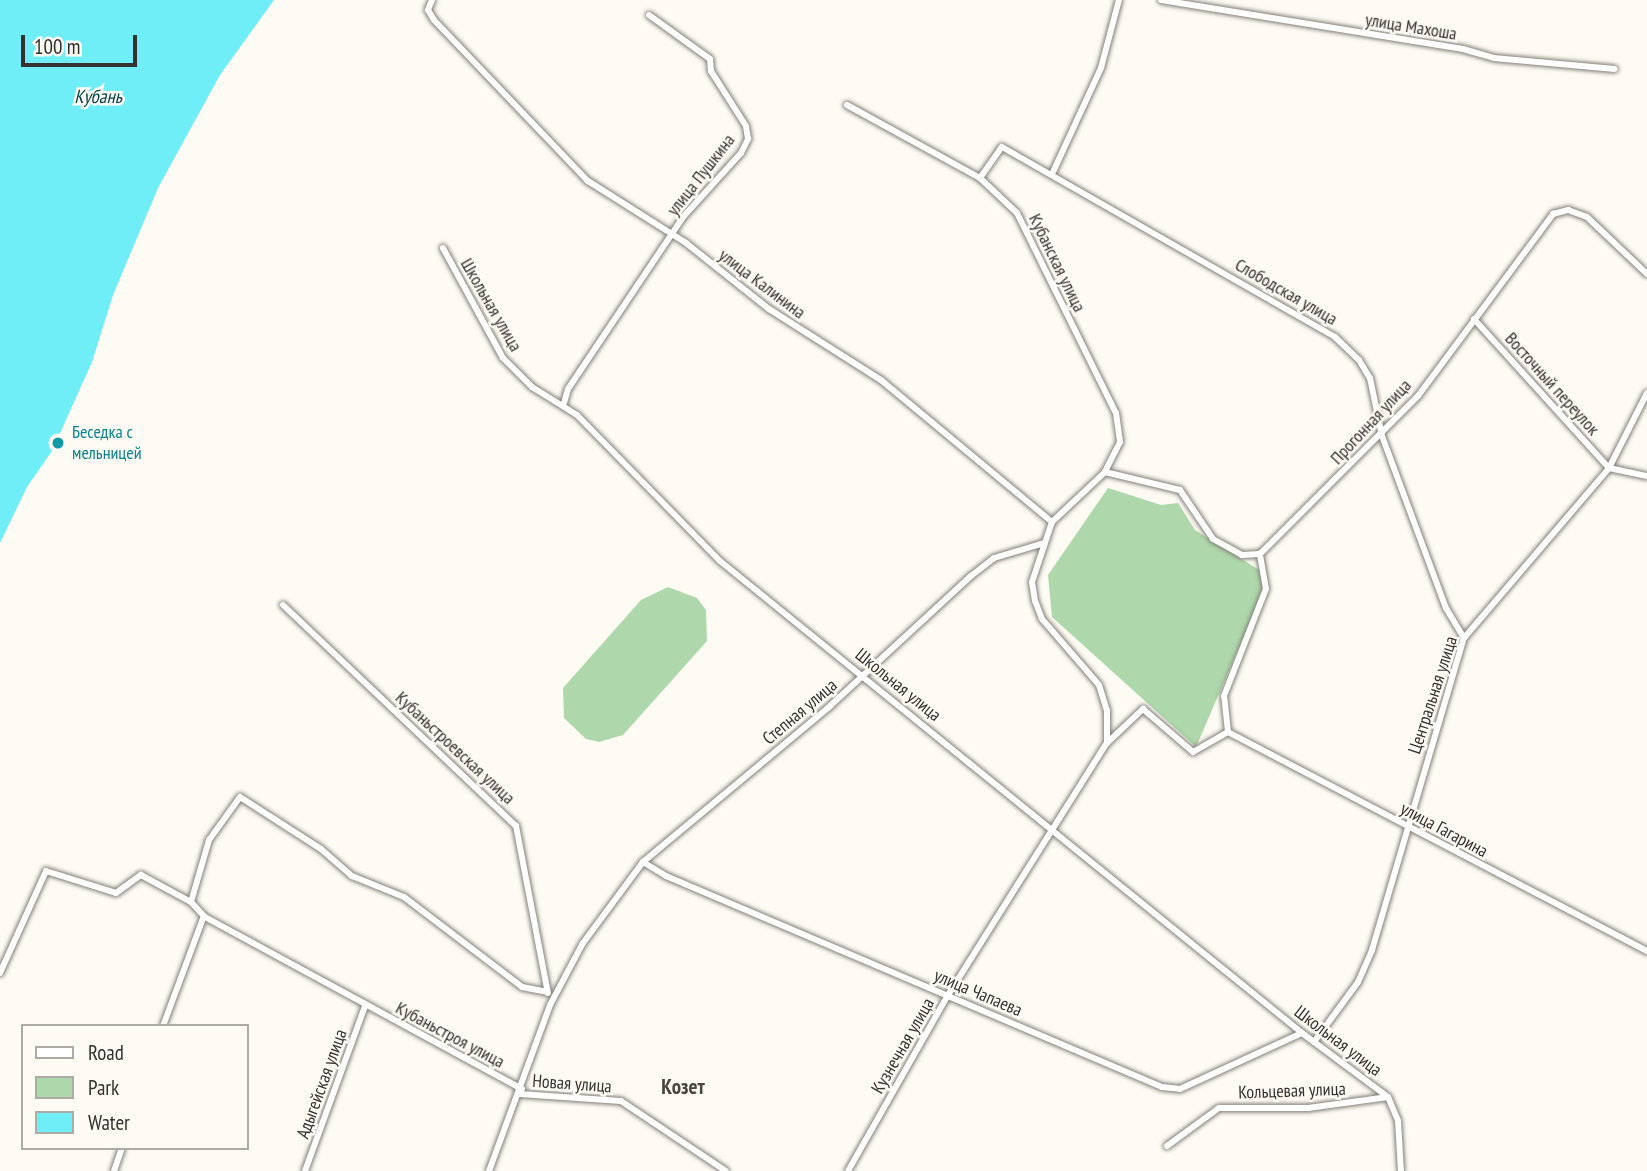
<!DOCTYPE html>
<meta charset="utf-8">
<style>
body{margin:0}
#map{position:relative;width:1647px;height:1171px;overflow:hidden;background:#fefbf4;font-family:"PT Sans Narrow",sans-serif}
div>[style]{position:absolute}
.green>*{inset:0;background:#aed7ab}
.water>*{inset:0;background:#70eef8}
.roads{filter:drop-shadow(0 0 2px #828079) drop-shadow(0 0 2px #828079)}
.street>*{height:6px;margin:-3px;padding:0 3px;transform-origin:3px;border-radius:3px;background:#fff}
.dots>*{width:19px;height:19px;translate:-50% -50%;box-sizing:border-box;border:4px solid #fefbf4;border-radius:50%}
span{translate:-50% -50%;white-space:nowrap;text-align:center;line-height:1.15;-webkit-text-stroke:5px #fefbf4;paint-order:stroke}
.street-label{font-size:18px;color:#343230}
.culture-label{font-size:18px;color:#0d838f}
.left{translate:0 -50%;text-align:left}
.water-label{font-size:19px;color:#054246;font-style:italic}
.quarter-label{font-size:21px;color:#47453f;font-weight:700}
.legend{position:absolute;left:21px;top:1024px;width:228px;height:126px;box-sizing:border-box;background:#fefbf4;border:2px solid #adaba6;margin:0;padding:9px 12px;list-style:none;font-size:21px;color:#343230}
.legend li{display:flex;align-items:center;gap:14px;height:35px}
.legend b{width:35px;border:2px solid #adaba6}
.scale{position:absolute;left:21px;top:35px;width:116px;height:32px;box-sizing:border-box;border:4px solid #343230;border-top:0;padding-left:9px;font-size:21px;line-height:24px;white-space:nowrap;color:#343230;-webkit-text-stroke:5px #fefbf4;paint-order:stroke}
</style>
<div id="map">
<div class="green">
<div style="clip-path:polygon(1108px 488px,1161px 505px,1178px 503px,1195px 530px,1261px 571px,1267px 582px,1196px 747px,1052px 617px,1048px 575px)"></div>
<div style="clip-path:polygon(668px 587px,697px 598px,706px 610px,707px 641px,623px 735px,599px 742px,586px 739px,564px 718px,563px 688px,641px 600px)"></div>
</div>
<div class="water">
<div style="clip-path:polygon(0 0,274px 0,220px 75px,158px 188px,113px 295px,92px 362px,52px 451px,27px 487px,0 543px)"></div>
</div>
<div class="roads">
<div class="street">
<div style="left:432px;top:0;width:11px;rotate:112deg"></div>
<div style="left:428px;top:10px;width:12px;rotate:59deg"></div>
<div style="left:434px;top:20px;width:223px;rotate:46.3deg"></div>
<div style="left:588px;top:181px;width:116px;rotate:32.3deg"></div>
<div style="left:686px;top:243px;width:106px;rotate:38.5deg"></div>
<div style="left:769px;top:309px;width:133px;rotate:32.4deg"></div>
<div style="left:881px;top:380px;width:222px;rotate:39.7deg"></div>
<div style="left:1161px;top:0;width:306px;rotate:9.2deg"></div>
<div style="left:1463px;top:49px;width:32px;rotate:16deg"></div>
<div style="left:1494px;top:58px;width:121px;rotate:5.2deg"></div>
<div style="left:847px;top:105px;width:152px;rotate:28.8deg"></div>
<div style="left:980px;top:178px;width:51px;rotate:43.4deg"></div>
<div style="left:1017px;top:213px;width:223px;rotate:63.7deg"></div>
<div style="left:1116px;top:413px;width:29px;rotate:82deg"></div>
<div style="left:1120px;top:442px;width:34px;rotate:117deg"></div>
<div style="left:1053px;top:172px;width:115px;rotate:-65.2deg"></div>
<div style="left:1101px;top:68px;width:70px;rotate:-75.2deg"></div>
<div style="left:980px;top:178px;width:38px;rotate:-55deg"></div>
<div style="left:1002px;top:147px;width:383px;rotate:29.7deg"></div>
<div style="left:1335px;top:337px;width:33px;rotate:44deg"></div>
<div style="left:1359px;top:360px;width:21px;rotate:59deg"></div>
<div style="left:1370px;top:378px;width:59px;rotate:78.3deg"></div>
<div style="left:1382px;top:436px;width:184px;rotate:69.6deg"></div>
<div style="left:1446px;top:608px;width:35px;rotate:59deg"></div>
<div style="left:443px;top:248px;width:125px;rotate:61.4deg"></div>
<div style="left:503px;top:358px;width:41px;rotate:45deg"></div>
<div style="left:532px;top:387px;width:53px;rotate:31.9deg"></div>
<div style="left:577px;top:415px;width:204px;rotate:45.6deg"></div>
<div style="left:720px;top:561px;width:749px;rotate:39.04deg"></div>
<div style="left:1302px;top:1033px;width:107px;rotate:36.7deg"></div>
<div style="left:1388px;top:1097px;width:26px;rotate:67deg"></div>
<div style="left:1398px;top:1121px;width:50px;rotate:86.6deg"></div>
<div style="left:1474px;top:319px;width:201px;rotate:47.8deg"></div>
<div style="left:1609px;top:468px;width:39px;rotate:12deg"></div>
<div style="left:564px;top:403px;width:15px;rotate:-74deg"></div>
<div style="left:568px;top:389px;width:208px;rotate:-56.2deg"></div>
<div style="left:684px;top:216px;width:85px;rotate:-47.9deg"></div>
<div style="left:741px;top:153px;width:16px;rotate:-63deg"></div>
<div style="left:748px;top:139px;width:13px;rotate:-99deg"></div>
<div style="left:746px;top:126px;width:65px;rotate:-122.5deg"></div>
<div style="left:711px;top:71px;width:12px;rotate:-95deg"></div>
<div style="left:710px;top:59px;width:75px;rotate:-144.2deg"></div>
<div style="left:283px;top:605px;width:321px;rotate:43.5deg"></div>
<div style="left:516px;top:826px;width:170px;rotate:79.2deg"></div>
<div style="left:1228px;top:732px;width:36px;rotate:-96deg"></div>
<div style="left:1224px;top:696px;width:115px;rotate:-68.6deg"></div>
<div style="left:1266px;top:589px;width:36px;rotate:-100deg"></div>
<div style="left:1260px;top:554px;width:223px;rotate:-45deg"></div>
<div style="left:1418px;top:396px;width:227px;rotate:-53.4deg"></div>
<div style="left:1553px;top:214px;width:16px;rotate:-15deg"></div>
<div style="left:1568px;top:210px;width:20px;rotate:20deg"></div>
<div style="left:1587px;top:217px;width:83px;rotate:43.5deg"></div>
<div style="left:1228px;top:732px;width:473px;rotate:27.6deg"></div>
<div style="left:1107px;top:743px;width:32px;rotate:-90deg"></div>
<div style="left:1107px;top:711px;width:27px;rotate:-107deg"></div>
<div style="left:1099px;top:685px;width:87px;rotate:-130.8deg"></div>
<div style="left:1042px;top:619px;width:19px;rotate:-111deg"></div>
<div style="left:1035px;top:601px;width:19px;rotate:-99deg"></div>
<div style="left:1032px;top:582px;width:63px;rotate:-71.6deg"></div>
<div style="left:1052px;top:522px;width:73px;rotate:-43.3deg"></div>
<div style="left:1105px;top:472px;width:77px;rotate:13.5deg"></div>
<div style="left:1180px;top:490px;width:59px;rotate:56deg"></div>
<div style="left:1213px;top:539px;width:33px;rotate:29deg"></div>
<div style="left:1242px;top:555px;width:18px;rotate:-3deg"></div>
<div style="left:643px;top:862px;width:27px;rotate:31deg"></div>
<div style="left:666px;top:876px;width:539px;rotate:23.05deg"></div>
<div style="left:1162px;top:1087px;width:18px;rotate:6deg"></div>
<div style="left:1180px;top:1089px;width:134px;rotate:-24.7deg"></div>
<div style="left:0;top:973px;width:112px;rotate:-65.7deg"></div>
<div style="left:46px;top:871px;width:73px;rotate:17.4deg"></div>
<div style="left:116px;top:893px;width:31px;rotate:-36deg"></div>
<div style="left:141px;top:875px;width:57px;rotate:28.4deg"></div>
<div style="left:163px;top:1026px;width:117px;rotate:-69.6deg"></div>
<div style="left:1314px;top:1042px;width:74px;rotate:-53.7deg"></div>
<div style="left:1358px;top:982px;width:35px;rotate:-66deg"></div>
<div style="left:1372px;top:950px;width:325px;rotate:-73.6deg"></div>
<div style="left:1464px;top:638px;width:223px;rotate:-49.5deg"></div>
<div style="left:1609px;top:468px;width:84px;rotate:-63.1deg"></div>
<div style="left:522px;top:1089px;width:362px;rotate:-151.5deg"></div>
<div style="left:204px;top:916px;width:19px;rotate:-133deg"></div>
<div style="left:191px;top:902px;width:65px;rotate:-73.8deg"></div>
<div style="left:209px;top:840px;width:53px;rotate:-54.2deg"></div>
<div style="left:240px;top:797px;width:96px;rotate:32.7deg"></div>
<div style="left:321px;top:849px;width:41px;rotate:41.1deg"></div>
<div style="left:352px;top:876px;width:56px;rotate:22deg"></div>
<div style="left:404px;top:897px;width:148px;rotate:37.3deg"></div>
<div style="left:522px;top:987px;width:25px;rotate:11deg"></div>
<div style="left:520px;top:1094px;width:101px;rotate:4deg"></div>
<div style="left:621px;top:1101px;width:126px;rotate:33.7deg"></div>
<div style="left:1167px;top:1146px;width:64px;rotate:-36.2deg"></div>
<div style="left:1219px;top:1108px;width:89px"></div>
<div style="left:1308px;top:1108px;width:81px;rotate:-7.8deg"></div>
<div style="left:114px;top:1171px;width:24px;rotate:-71deg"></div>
<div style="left:305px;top:1171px;width:176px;rotate:-70deg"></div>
<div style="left:489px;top:1171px;width:177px;rotate:-69.8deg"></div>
<div style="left:550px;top:1005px;width:70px;rotate:-62deg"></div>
<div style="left:583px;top:943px;width:101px;rotate:-53.5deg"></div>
<div style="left:643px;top:862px;width:244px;rotate:-39.8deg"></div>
<div style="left:830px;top:706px;width:192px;rotate:-42.7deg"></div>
<div style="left:971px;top:576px;width:29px;rotate:-38deg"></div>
<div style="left:994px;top:558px;width:52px;rotate:-16.7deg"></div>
<div style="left:848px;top:1171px;width:202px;rotate:-60.4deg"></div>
<div style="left:948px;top:995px;width:298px;rotate:-57.8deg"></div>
<div style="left:1107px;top:743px;width:50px;rotate:-43.4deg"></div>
<div style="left:1143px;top:709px;width:66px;rotate:40.7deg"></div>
<div style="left:1193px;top:752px;width:40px;rotate:-29.7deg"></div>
</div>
</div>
<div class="dots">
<div style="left:58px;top:443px;background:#0f9aa8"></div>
</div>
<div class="street-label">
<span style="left:1411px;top:27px;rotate:9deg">улица Махоша</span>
<span style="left:701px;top:175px;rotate:-52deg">улица Пушкина</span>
<span style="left:1057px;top:263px;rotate:64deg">Кубанская улица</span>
<span style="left:762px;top:284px;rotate:37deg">улица Калинина</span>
<span style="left:1286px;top:292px;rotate:30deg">Слободская улица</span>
<span style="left:491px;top:305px;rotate:60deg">Школьная улица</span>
<span style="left:1552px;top:384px;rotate:48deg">Восточный переулок</span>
<span style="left:1371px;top:422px;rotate:-47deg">Прогонная улица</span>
<span style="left:898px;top:685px;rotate:39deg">Школьная улица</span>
<span style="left:1433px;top:695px;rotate:-72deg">Центральная улица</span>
<span style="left:800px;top:712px;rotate:-40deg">Степная улица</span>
<span style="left:455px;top:748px;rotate:43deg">Кубаньстроевская улица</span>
<span style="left:1444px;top:830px;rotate:28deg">улица Гагарина</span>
<span style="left:978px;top:993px;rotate:23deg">улица Чапаева</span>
<span style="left:450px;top:1035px;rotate:28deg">Кубаньстроя улица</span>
<span style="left:1338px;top:1041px;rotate:37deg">Школьная улица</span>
<span style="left:903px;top:1046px;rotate:-60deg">Кузнечная улица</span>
<span style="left:322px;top:1084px;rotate:-70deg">Адыгейская улица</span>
<span style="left:572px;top:1084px;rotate:4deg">Новая улица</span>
<span style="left:1292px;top:1091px;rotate:-2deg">Кольцевая улица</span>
</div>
<div class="culture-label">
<span class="left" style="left:72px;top:443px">Беседка с<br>мельницей</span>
</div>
<div class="water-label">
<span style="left:98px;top:97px">Кубань</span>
</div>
<div class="quarter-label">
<span style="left:683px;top:1087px">Козет</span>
</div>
<ul class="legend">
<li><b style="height:9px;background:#fff"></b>Road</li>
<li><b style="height:19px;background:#aed7ab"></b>Park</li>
<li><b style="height:19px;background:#70eef8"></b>Water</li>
</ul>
<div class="scale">100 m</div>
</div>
